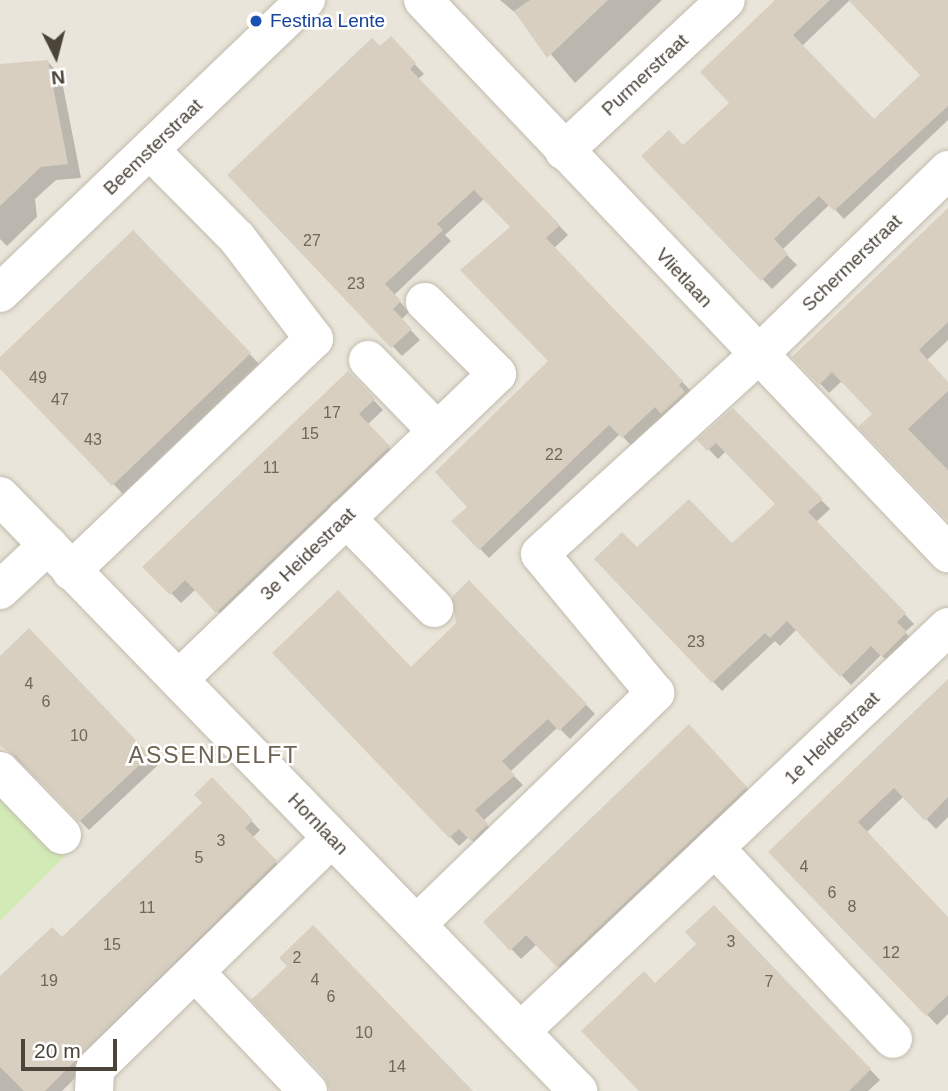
<!DOCTYPE html>
<style>
body{margin:0}
#map{position:relative;width:948px;height:1091px;overflow:hidden;background:#f6f3ec;font-family:Arial,sans-serif}
div>[style]{position:absolute}
.residential>*{inset:0;background:#eae5da;transform-origin:0 0}
.green>*{inset:0;background:#d2eab5}
.shadow>*{inset:0;background:#0003}
.building>*{inset:0;background:#d8cfc1}
.roads{filter:drop-shadow(0 0 2px #c2bbae) drop-shadow(0 0 2px #c2bbae)}
.minor>*{height:38px;margin:-19px;padding:0 19px;transform-origin:19px;border-radius:19px;background:#fff}
.dots>*{width:19px;height:19px;translate:-50% -50%;box-sizing:border-box;border:4px solid #fff;border-radius:50%}
span{translate:-50% -50%;white-space:nowrap;text-align:center;line-height:1.15;-webkit-text-stroke:5px #fff;paint-order:stroke}
.number-label{font-size:16px;color:#6e675b}
.number-label span{-webkit-text-stroke-width:0}
.transit-label{font-size:19px;color:#164399}
.left{translate:0 -50%;text-align:left}
.street-label{font-size:19px;color:#4b4439}
.quarter-label{font-size:23px;color:#6e6250;letter-spacing:2px}
.north{position:absolute;left:21px;top:21px;width:70px;height:70px;-webkit-text-stroke:5px #fff;paint-order:stroke;rotate:174deg;font-size:19px;font-weight:700;line-height:28px;text-align:center;color:#4b4439}
.north::after{content:'';display:block;margin:auto;width:24px;height:32px;background:#4b4439;clip-path:polygon(50% 0,100% 100%,50% 72%,0 100%)}
.scale{position:absolute;left:21px;top:1039px;width:96px;height:32px;box-sizing:border-box;border:4px solid #4b4439;border-top:0;padding-left:9px;font-size:21px;line-height:24px;white-space:nowrap;color:#4b4439;-webkit-text-stroke:5px #fff;paint-order:stroke}
</style>
<div id="map">
<div class="residential">
<div style="left:0;top:0;width:948px;height:1091px"></div>
</div>
<div class="green">
<div style="clip-path:polygon(0 787px,38px 832px,66px 855px,0 921px)"></div>
</div>
<div class="shadow">
<div style="clip-path:polygon(500px 0,662px 0,575px 83px,519px 16px)"></div>
<div style="clip-path:polygon(778px 0,850px 0,802px 46px,874px 121px,922px 75px,850px 0,948px 0,948px 120px,844px 219px,830px 204px,782px 250px,797px 265px,772px 289px,644px 157px,684px 147px,732px 103px)"></div>
<div style="clip-path:polygon(391px 39px,424px 74px,418px 79px,568px 235px,554px 248px,691px 391px,633px 447px,620px 434px,489px 558px,454px 522px,470px 507px,551px 362px,512px 227px,484px 199px,445px 235px,451px 241px,394px 295px,409px 312px,401px 320px,420px 340px,402px 356px,230px 175px)"></div>
<div style="clip-path:polygon(48px 62px,61px 76px,81px 178px,56px 180px,35px 199px,37px 217px,7px 246px,0 239px,0 66px)"></div>
<div style="clip-path:polygon(948px 210px,948px 340px,927px 360px,948px 383px,948px 520px,874px 414px,842px 381px,829px 393px,795px 357px)"></div>
<div style="clip-path:polygon(133px 232px,259px 364px,123px 494px,0 366px,0 359px)"></div>
<div style="clip-path:polygon(348px 373px,383px 410px,367px 425px,398px 457px,227px 621px,196px 589px,181px 603px,145px 567px)"></div>
<div style="clip-path:polygon(733px 410px,830px 509px,816px 522px,914px 624px,905px 632px,915px 643px,892px 665px,881px 655px,851px 685px,797px 629px,780px 646px,775px 641px,722px 691px,596px 559px,637px 550px,733px 545px,777px 504px,726px 451px,718px 459px,700px 440px)"></div>
<div style="clip-path:polygon(469px 583px,595px 714px,570px 739px,558px 727px,510px 772px,523px 785px,483px 821px,496px 835px,481px 849px,469px 837px,459px 846px,274px 653px,411px 669px,457px 624px)"></div>
<div style="clip-path:polygon(29px 631px,158px 765px,89px 830px,0 742px,0 659px)"></div>
<div style="clip-path:polygon(948px 682px,948px 817px,936px 829px,904px 796px,867px 832px,948px 920px,948px 1014px,937px 1025px,771px 852px)"></div>
<div style="clip-path:polygon(699px 737px,756px 798px,568px 976px,537px 944px,521px 959px,485px 922px)"></div>
<div style="clip-path:polygon(212px 780px,260px 830px,252px 838px,284px 871px,62px 1091px,0 1091px,0 979px,62px 939px,204px 803px)"></div>
<div style="clip-path:polygon(714px 907px,880px 1080px,868px 1091px,641px 1091px,656px 985px,699px 944px)"></div>
</div>
<div class="building">
<div style="clip-path:polygon(530px 0,608px 0,547px 58px,514px 11px)"></div>
<div style="clip-path:polygon(775px 0,830px 0,793px 35px,874px 119px,920px 75px,848px 0,948px 0,948px 106px,834px 211px,819px 196px,796px 217px,774px 239px,788px 254px,761px 281px,641px 156px,669px 130px,683px 145px,729px 103px,700px 72px)"></div>
<div style="clip-path:polygon(391px 36px,416px 63px,410px 69px,560px 225px,546px 238px,683px 381px,679px 385px,685px 392px,661px 414px,655px 407px,622px 438px,609px 425px,479px 550px,451px 521px,467px 507px,435px 472px,548px 361px,460px 270px,510px 227px,474px 190px,437px 224px,443px 230px,385px 284px,401px 301px,393px 309px,412px 329px,391px 348px,227px 175px,372px 38px,380px 46px)"></div>
<div style="clip-path:polygon(48px 60px,68px 164px,41px 167px,0 206px,0 64px)"></div>
<div style="clip-path:polygon(948px 208px,948px 322px,919px 350px,948px 382px,948px 391px,908px 429px,948px 470px,948px 521px,858px 427px,872px 414px,853px 394px,832px 372px,819px 385px,792px 357px)"></div>
<div style="clip-path:polygon(133px 230px,251px 353px,112px 486px,0 369px,0 357px)"></div>
<div style="clip-path:polygon(348px 371px,375px 399px,359px 414px,390px 446px,216px 613px,185px 580px,170px 595px,142px 567px)"></div>
<div style="clip-path:polygon(733px 408px,823px 499px,808px 512px,906px 613px,897px 622px,907px 632px,882px 657px,871px 646px,840px 677px,787px 621px,770px 638px,765px 633px,712px 683px,594px 559px,622px 532px,637px 547px,689px 499px,732px 543px,775px 504px,716px 443px,707px 451px,697px 440px)"></div>
<div style="clip-path:polygon(469px 580px,587px 704px,559px 731px,548px 719px,502px 761px,515px 775px,475px 810px,488px 824px,471px 841px,459px 829px,449px 838px,272px 653px,338px 590px,411px 667px,456px 623px,452px 597px)"></div>
<div style="clip-path:polygon(29px 628px,150px 755px,79px 822px,16px 756px,0 746px,0 656px)"></div>
<div style="clip-path:polygon(948px 679px,948px 797px,925px 821px,894px 788px,858px 822px,948px 917px,948px 995px,926px 1016px,768px 852px)"></div>
<div style="clip-path:polygon(689px 724px,747px 787px,557px 967px,526px 935px,510px 951px,483px 922px)"></div>
<div style="clip-path:polygon(212px 777px,253px 820px,245px 828px,277px 861px,45px 1091px,24px 1091px,0 1067px,0 976px,52px 927px,62px 937px,202px 803px,194px 795px)"></div>
<div style="clip-path:polygon(714px 905px,871px 1069px,849px 1091px,639px 1091px,581px 1031px,644px 971px,655px 983px,696px 944px,685px 932px)"></div>
<div style="clip-path:polygon(313px 925px,417px 1033px,473px 1091px,330px 1091px,324px 1076px,251px 1000px,287px 966px,279px 958px)"></div>
</div>
<div class="roads">
<div class="minor">
<div style="left:423px;top:0;width:763px;rotate:46.49deg"></div>
<div style="left:564px;top:151px;width:221px;rotate:-43deg"></div>
<div style="left:0;top:293px;width:424px;rotate:-43.8deg"></div>
<div style="left:368px;top:360px;width:99px;rotate:45.8deg"></div>
<div style="left:0;top:496px;width:830px;rotate:45.83deg"></div>
<div style="left:346px;top:518px;width:126px;rotate:45.6deg"></div>
<div style="left:71px;top:571px;width:336px;rotate:-43.7deg"></div>
<div style="left:314px;top:339px;width:127px;rotate:-127.3deg"></div>
<div style="left:237px;top:238px;width:122px;rotate:-134.7deg"></div>
<div style="left:0;top:590px;width:66px;rotate:-43.2deg"></div>
<div style="left:180px;top:678px;width:439px;rotate:-43.8deg"></div>
<div style="left:497px;top:374px;width:102px;rotate:-135deg"></div>
<div style="left:0;top:771px;width:89px;rotate:45.9deg"></div>
<div style="left:715px;top:848px;width:261px;rotate:47deg"></div>
<div style="left:417px;top:924px;width:332px;rotate:-44.1deg"></div>
<div style="left:655px;top:693px;width:180px;rotate:-129.6deg"></div>
<div style="left:540px;top:554px;width:294px;rotate:-42.4deg"></div>
<div style="left:757px;top:356px;width:267px;rotate:-44.2deg"></div>
<div style="left:195px;top:972px;width:164px;rotate:46.5deg"></div>
<div style="left:521px;top:1031px;width:588px;rotate:-43.41deg"></div>
<div style="left:94px;top:1091px;width:22px;rotate:-87deg"></div>
<div style="left:95px;top:1069px;width:330px;rotate:-44.3deg"></div>
</div>
</div>
<div class="dots">
<div style="left:256px;top:21px;background:#1a4fb4"></div>
</div>
<div class="number-label">
<span style="left:312px;top:241px">27</span>
<span style="left:356px;top:284px">23</span>
<span style="left:38px;top:378px">49</span>
<span style="left:60px;top:400px">47</span>
<span style="left:332px;top:413px">17</span>
<span style="left:310px;top:434px">15</span>
<span style="left:93px;top:440px">43</span>
<span style="left:554px;top:455px">22</span>
<span style="left:271px;top:468px">11</span>
<span style="left:696px;top:642px">23</span>
<span style="left:29px;top:684px">4</span>
<span style="left:46px;top:702px">6</span>
<span style="left:79px;top:736px">10</span>
<span style="left:221px;top:841px">3</span>
<span style="left:199px;top:858px">5</span>
<span style="left:804px;top:867px">4</span>
<span style="left:832px;top:893px">6</span>
<span style="left:852px;top:907px">8</span>
<span style="left:147px;top:908px">11</span>
<span style="left:731px;top:942px">3</span>
<span style="left:112px;top:945px">15</span>
<span style="left:891px;top:953px">12</span>
<span style="left:297px;top:958px">2</span>
<span style="left:315px;top:980px">4</span>
<span style="left:49px;top:981px">19</span>
<span style="left:769px;top:982px">7</span>
<span style="left:331px;top:997px">6</span>
<span style="left:364px;top:1033px">10</span>
<span style="left:397px;top:1067px">14</span>
</div>
<div class="transit-label">
<span class="left" style="left:270px;top:21px">Festina Lente</span>
</div>
<div class="street-label">
<span style="left:645px;top:75px;rotate:-43deg">Purmerstraat</span>
<span style="left:153px;top:147px;rotate:-44deg">Beemsterstraat</span>
<span style="left:852px;top:263px;rotate:-44deg">Schermerstraat</span>
<span style="left:684px;top:278px;rotate:47deg">Vlietlaan</span>
<span style="left:308px;top:554px;rotate:-44deg">3e Heidestraat</span>
<span style="left:832px;top:738px;rotate:-44deg">1e Heidestraat</span>
<span style="left:318px;top:824px;rotate:46deg">Hornlaan</span>
</div>
<div class="quarter-label">
<span style="left:214px;top:755px">ASSENDELFT</span>
</div>
<div class="north">N</div>
<div class="scale">20 m</div>
</div>
